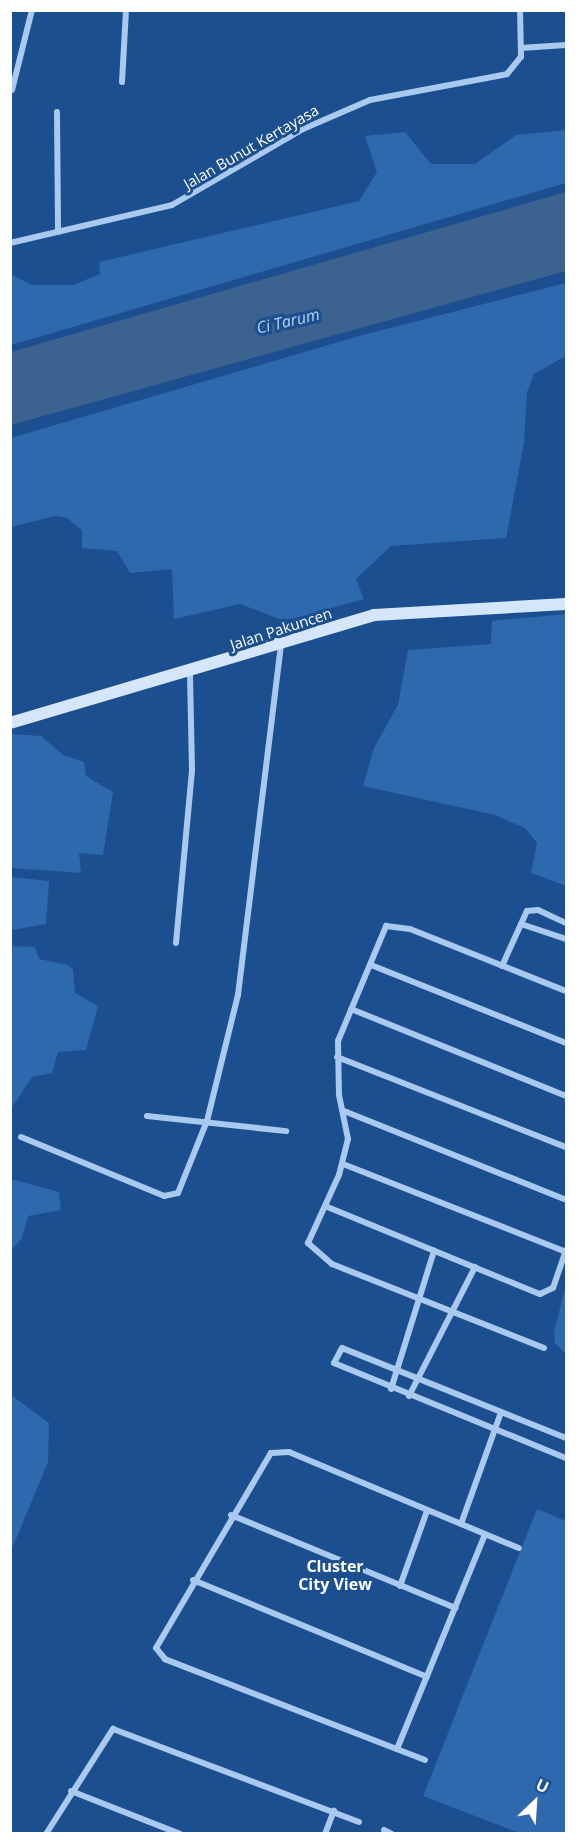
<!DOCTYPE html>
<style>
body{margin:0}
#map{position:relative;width:577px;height:1844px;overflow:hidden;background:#1b4f8f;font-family:"Open Sans",sans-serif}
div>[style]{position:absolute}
.green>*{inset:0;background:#2e69ad}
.water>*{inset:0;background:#3c6290}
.street>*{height:6px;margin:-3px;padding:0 3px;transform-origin:3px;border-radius:3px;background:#a9c9ee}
.secondary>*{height:12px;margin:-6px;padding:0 6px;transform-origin:6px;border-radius:6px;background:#d6e6fa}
span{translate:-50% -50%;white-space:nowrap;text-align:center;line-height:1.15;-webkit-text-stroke:6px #1b4f8f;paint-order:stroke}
.street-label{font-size:15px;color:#fff}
.water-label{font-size:16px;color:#b5d3f5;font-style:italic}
.neighbourhood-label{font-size:16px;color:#fff;font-weight:700}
.frame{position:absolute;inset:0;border:12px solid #fff;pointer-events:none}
.north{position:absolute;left:505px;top:1772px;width:60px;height:60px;-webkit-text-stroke:4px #1b4f8f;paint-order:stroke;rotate:25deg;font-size:16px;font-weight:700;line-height:24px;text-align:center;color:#fff}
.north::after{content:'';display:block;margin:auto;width:21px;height:27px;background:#fff;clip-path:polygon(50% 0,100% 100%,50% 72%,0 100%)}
</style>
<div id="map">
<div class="green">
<div style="clip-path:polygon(566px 130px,566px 183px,11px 345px,11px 274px,31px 285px,73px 285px,100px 274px,99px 262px,359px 201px,377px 172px,365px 136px,405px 132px,431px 164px,475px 164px,516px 135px)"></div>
<div style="clip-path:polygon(566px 283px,566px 356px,534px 374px,527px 392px,524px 443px,506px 538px,391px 546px,356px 579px,364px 599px,296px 618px,282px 620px,240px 604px,174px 619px,172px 569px,130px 573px,117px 551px,82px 548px,82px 530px,67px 518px,55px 516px,11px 527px,11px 438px,359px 336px)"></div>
<div style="clip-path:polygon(566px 614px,566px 886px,531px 873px,537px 843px,525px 828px,495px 815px,363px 786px,374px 748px,398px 705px,408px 650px,491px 644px,492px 621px)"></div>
<div style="clip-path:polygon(10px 734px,41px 736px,63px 755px,84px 762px,86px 776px,113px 792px,103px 855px,79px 853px,81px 873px,11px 868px)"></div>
<div style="clip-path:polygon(11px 877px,49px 881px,46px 924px,11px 930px)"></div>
<div style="clip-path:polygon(11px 946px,35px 947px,39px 959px,67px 965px,73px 969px,75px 993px,98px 1006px,86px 1050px,58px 1052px,52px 1073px,32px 1077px,11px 1109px)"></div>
<div style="clip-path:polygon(11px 1179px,59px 1192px,61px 1210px,28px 1216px,22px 1238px,11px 1251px)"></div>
<div style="clip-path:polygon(566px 1284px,566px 1355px,555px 1343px,554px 1332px)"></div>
<div style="clip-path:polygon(11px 1395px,49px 1423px,48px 1462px,11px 1551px)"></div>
<div style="clip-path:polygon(537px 1509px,566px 1521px,566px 1833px,519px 1833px,423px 1796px)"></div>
</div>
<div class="water">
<div style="clip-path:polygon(566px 192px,566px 271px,11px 425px,11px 352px)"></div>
</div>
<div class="street">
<div style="left:521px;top:48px;width:45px;rotate:-3.8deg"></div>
<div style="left:122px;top:82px;width:72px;rotate:-86.8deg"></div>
<div style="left:12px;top:90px;width:82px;rotate:-76deg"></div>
<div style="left:57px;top:112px;width:120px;rotate:89.5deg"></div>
<div style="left:10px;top:243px;width:166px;rotate:-13.2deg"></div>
<div style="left:172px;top:205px;width:151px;rotate:-30.1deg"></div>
<div style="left:303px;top:129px;width:73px;rotate:-23.4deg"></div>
<div style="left:370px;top:100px;width:139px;rotate:-10.7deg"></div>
<div style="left:507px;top:74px;width:22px;rotate:-51deg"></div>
<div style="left:521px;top:57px;width:47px;rotate:-91.2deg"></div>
<div style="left:521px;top:924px;width:47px;rotate:18.4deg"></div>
<div style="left:176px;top:943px;width:174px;rotate:-84.7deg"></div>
<div style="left:192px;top:770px;width:98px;rotate:-91.2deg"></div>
<div style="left:371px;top:965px;width:210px;rotate:21.8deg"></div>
<div style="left:502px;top:966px;width:60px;rotate:-65.6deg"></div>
<div style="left:527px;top:911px;width:11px;rotate:-5deg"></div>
<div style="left:538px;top:910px;width:31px;rotate:25deg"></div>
<div style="left:351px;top:1009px;width:232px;rotate:22deg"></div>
<div style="left:337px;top:1057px;width:246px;rotate:21.5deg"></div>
<div style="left:344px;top:1111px;width:239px;rotate:21.8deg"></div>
<div style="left:147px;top:1116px;width:140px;rotate:6.2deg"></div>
<div style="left:21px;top:1137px;width:155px;rotate:22.4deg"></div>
<div style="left:164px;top:1196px;width:14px;rotate:-12deg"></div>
<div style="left:178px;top:1193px;width:78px;rotate:-68.1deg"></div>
<div style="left:207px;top:1121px;width:130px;rotate:-76.2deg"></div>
<div style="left:238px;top:995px;width:353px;rotate:-83deg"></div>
<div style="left:343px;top:1164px;width:240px;rotate:21.5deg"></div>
<div style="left:325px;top:1206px;width:232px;rotate:22.3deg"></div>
<div style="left:540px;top:1294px;width:14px;rotate:-25deg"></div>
<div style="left:553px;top:1288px;width:40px;rotate:-71.1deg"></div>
<div style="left:544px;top:1348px;width:228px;rotate:-158.4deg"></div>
<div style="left:332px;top:1264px;width:32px;rotate:-139deg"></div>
<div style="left:308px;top:1243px;width:75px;rotate:-65.5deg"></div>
<div style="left:339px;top:1175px;width:37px;rotate:-76deg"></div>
<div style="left:348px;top:1139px;width:45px;rotate:-101.6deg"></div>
<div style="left:339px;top:1095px;width:54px;rotate:-91.1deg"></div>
<div style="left:338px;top:1041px;width:125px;rotate:-67.3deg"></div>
<div style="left:386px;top:926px;width:24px;rotate:7deg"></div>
<div style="left:410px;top:929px;width:168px;rotate:21.7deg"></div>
<div style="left:391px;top:1389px;width:145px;rotate:-72.7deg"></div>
<div style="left:409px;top:1396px;width:145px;rotate:-62.9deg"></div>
<div style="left:566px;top:1438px;width:241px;rotate:-158.1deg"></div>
<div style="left:342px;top:1348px;width:17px;rotate:118deg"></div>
<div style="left:334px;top:1363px;width:251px;rotate:22.3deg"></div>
<div style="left:231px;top:1515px;width:243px;rotate:22.5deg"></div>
<div style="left:461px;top:1524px;width:119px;rotate:-70.3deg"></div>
<div style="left:193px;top:1580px;width:253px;rotate:22.5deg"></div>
<div style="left:400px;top:1586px;width:80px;rotate:-70.2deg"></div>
<div style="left:397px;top:1749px;width:232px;rotate:-67.7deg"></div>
<div style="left:425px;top:1760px;width:279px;rotate:-158.8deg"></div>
<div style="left:165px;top:1659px;width:14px;rotate:-129deg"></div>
<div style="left:156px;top:1648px;width:226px;rotate:-59.5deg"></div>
<div style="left:271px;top:1453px;width:18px;rotate:-3deg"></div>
<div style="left:289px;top:1452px;width:249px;rotate:22.7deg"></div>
<div style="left:71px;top:1791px;width:117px;rotate:21.5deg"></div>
<div style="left:384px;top:1830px;width:9px;rotate:27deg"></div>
<div style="left:46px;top:1834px;width:125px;rotate:-57.5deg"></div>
<div style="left:113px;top:1729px;width:263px;rotate:20.7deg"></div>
<div style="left:325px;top:1834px;width:25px;rotate:-69deg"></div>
</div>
<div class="secondary">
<div style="left:10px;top:723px;width:380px;rotate:-16.5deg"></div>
<div style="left:374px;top:615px;width:192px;rotate:-3.3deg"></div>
</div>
<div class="street-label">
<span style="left:251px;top:147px;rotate:-30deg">Jalan Bunut Kertayasa</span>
<span style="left:281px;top:629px;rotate:-18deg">Jalan Pakuncen</span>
</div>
<div class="water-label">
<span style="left:288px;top:321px;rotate:-13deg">Ci Tarum</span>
</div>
<div class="neighbourhood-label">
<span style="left:335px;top:1575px">Cluster<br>City View</span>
</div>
<div class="frame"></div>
<div class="north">U</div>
</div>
